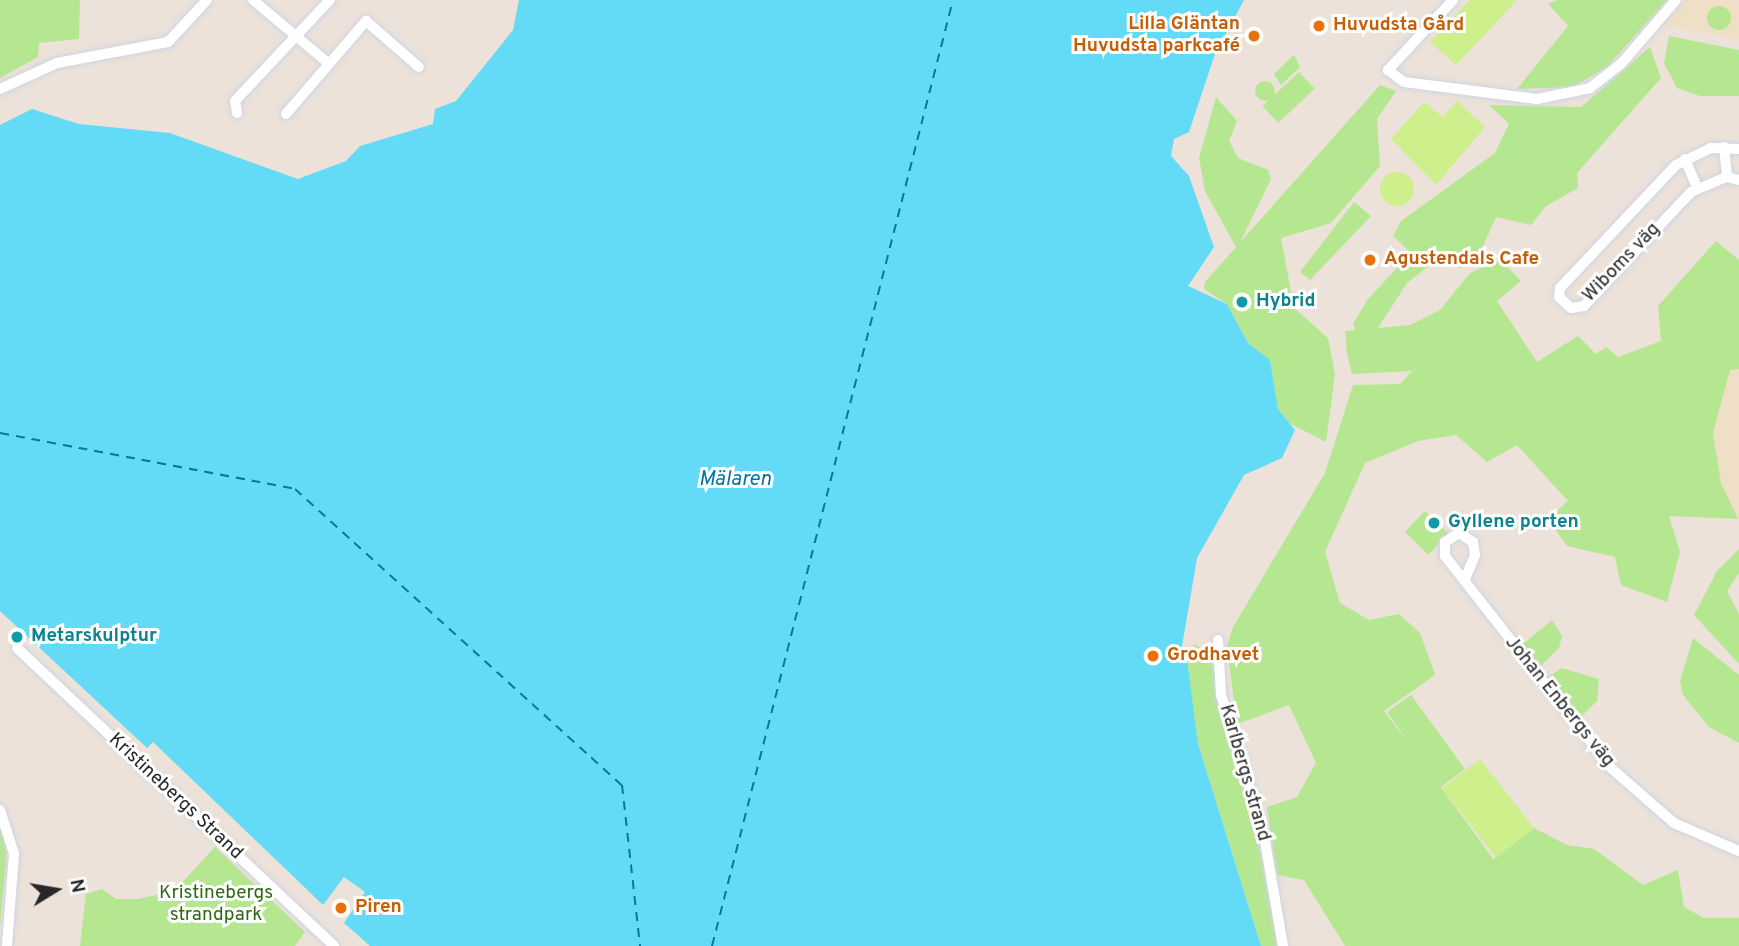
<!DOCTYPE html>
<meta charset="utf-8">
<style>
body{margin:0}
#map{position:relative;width:1739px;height:946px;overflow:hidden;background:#ece2d9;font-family:Overpass,sans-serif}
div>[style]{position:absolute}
.education>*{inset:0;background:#efdfc6}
.green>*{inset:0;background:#b5e791;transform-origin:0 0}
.round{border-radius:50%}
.pitch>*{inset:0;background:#cdef8c;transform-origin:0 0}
.water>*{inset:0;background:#64dbf6}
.ferry>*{height:2px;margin-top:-1px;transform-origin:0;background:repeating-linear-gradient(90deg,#0577a0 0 9px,transparent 0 16px)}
.roads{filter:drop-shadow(0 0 2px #ced4e3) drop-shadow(0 0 2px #ced4e3)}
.minor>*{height:10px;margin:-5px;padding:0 5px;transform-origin:5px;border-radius:5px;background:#fff}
.dots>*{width:19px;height:19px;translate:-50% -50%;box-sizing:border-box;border:4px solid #fff;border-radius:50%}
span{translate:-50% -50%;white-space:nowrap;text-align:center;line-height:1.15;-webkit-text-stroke:6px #fff;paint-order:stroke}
.food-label{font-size:19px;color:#c56008;font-weight:700}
.right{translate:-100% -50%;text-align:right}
.left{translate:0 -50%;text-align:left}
.street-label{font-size:19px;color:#282828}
.culture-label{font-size:19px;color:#0d838f;font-weight:700}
.park-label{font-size:19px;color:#2d6915}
.water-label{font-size:21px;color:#0577a0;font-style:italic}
.north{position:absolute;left:21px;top:855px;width:70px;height:70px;-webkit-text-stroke:5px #fff;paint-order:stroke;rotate:79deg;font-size:19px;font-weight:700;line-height:28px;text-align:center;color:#282828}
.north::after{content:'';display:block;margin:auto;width:24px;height:32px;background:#282828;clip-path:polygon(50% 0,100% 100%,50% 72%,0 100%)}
</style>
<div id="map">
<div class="education">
<div style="clip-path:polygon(1685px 0,1739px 0,1739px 40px,1663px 25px)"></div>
<div style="clip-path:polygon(1739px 369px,1739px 519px,1738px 519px,1721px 483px,1713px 433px,1730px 370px)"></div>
</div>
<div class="green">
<div style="clip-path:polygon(0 0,80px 0,79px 39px,39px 43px,38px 57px,0 78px)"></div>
<div style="clip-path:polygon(1558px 0,1667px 0,1607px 67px,1573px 87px,1517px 89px,1568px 26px,1548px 4px)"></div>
<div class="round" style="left:1707px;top:6px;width:24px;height:24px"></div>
<div style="clip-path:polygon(1669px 36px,1739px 50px,1739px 96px,1700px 96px,1677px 88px,1664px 63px)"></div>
<div style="clip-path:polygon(1650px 47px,1661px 78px,1577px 173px,1578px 188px,1546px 206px,1531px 225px,1496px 217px,1481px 251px,1462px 268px,1434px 262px,1407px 283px,1378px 328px,1410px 325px,1440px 310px,1470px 273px,1500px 259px,1521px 281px,1497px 301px,1537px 362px,1578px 336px,1596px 354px,1606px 347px,1618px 357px,1661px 341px,1658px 306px,1716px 241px,1739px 260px,1739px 369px,1730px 370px,1713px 433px,1721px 483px,1738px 519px,1669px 516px,1680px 552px,1667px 602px,1621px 585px,1615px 557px,1567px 546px,1548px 519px,1568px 501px,1517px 445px,1487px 462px,1456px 435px,1418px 441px,1365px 463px,1325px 552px,1340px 603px,1369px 620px,1399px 614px,1420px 633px,1435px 675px,1384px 711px,1410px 745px,1387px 712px,1411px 695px,1465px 769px,1441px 787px,1493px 859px,1534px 828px,1567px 845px,1594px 849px,1643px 885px,1678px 870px,1684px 907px,1704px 918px,1739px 918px,1739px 946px,1345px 946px,1304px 880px,1277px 875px,1267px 807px,1297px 797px,1316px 763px,1289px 705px,1237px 724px,1227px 646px,1233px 627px,1325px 473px,1353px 385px,1400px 384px,1412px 371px,1352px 374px,1347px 353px,1345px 331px,1355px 330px,1353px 324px,1368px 299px,1411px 253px,1393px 236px,1401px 221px,1495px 153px,1509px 124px,1489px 105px,1581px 107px)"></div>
<div style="clip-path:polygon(1294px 55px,1300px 67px,1281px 85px,1274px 74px)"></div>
<div style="left:1299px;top:72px;width:23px;height:50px;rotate:47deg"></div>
<div class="round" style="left:1255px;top:81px;width:20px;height:20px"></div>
<div style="clip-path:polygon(1380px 85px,1396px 91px,1377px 119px,1380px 166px,1331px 223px,1281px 238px,1294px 308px,1328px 338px,1335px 374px,1326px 442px,1289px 423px,1278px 409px,1270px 360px,1248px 343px,1227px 304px,1204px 289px,1205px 282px)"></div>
<div style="clip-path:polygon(1216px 97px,1237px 121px,1229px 141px,1238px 158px,1268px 170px,1271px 179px,1237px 249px,1205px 191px,1199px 158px)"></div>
<div style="clip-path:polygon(1354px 202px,1371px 216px,1310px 280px,1300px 272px)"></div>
<div style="left:1425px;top:511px;width:33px;height:29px;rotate:44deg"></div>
<div style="clip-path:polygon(1739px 549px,1739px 573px,1727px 591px,1739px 614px,1739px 664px,1694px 615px,1717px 571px)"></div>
<div style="clip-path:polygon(1552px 620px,1562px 636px,1559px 648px,1538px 669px,1522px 645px)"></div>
<div style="clip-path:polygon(1693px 638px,1739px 675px,1739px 743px,1709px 727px,1683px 695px,1680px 681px)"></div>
<div style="clip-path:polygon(1194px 644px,1211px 654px,1222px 721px,1254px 811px,1277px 946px,1261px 946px,1198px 744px,1187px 665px)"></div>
<div style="clip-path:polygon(1562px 668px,1599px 679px,1597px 701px,1575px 723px,1545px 679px)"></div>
<div style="clip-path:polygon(0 828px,7px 851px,0 925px)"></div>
<div style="clip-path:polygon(215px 847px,305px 932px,295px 946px,80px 946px,86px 894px,102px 889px,116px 899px,138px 899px,174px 891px)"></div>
</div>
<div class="pitch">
<div style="clip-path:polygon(1470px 0,1517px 0,1456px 65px,1430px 42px)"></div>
<div style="clip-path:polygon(1457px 101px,1485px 127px,1436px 185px,1391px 139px,1424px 102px,1443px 117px)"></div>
<div class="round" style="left:1380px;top:172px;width:34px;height:34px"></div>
<div style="left:1480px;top:759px;width:88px;height:48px;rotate:52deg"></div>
</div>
<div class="water">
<div style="clip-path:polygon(519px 0,1244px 0,1215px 54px,1189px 132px,1174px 139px,1171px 156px,1189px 176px,1214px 247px,1188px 286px,1227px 304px,1248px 343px,1270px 360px,1278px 409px,1295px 430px,1282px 458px,1244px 475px,1197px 558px,1180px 658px,1187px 659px,1198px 744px,1261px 946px,370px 946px,344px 923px,365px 892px,344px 877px,323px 905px,153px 742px,147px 748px,0 611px,0 125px,32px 109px,79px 124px,170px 133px,298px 179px,346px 161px,360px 146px,433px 124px,435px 109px,456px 101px,513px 30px)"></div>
</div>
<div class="ferry">
<div style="left:0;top:433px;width:300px;rotate:10.7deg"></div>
<div style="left:295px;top:489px;width:441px;rotate:42.2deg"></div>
<div style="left:622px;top:785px;width:162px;rotate:83.6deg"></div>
<div style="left:712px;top:946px;width:976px;rotate:-75.71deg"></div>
</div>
<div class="roads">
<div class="minor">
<div style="left:253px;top:0;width:98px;rotate:40deg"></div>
<div style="left:1453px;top:0;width:96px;rotate:132.9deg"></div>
<div style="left:1388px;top:70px;width:20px;rotate:37deg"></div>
<div style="left:1404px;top:82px;width:134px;rotate:7.3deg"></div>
<div style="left:1537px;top:99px;width:54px;rotate:-11.7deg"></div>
<div style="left:1590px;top:88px;width:39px;rotate:-38deg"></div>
<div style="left:1621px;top:64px;width:84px;rotate:-49.3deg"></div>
<div style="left:0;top:89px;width:63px;rotate:-24.5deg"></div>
<div style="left:57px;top:63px;width:113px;rotate:-10.7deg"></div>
<div style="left:168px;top:42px;width:57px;rotate:-47.1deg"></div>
<div style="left:237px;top:113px;width:12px;rotate:-99deg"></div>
<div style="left:235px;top:101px;width:139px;rotate:-46.8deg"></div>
<div style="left:286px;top:114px;width:123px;rotate:-49.3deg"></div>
<div style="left:366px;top:21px;width:70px;rotate:41deg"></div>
<div style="left:1724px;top:147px;width:30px;rotate:84deg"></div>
<div style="left:1739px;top:149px;width:28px;rotate:-178deg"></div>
<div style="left:1711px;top:148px;width:39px;rotate:154deg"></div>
<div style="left:1676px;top:165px;width:169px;rotate:133.3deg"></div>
<div style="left:1560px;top:288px;width:9px;rotate:96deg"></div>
<div style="left:1559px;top:297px;width:16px;rotate:43deg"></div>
<div style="left:1571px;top:308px;width:13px;rotate:-9deg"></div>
<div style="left:1584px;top:306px;width:156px;rotate:-46.8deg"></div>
<div style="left:1691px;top:192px;width:39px;rotate:-23deg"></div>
<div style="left:1727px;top:177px;width:12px;rotate:14deg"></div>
<div style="left:1685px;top:159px;width:30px;rotate:67deg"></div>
<div style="left:1465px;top:579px;width:26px;rotate:-67deg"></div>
<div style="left:1475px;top:555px;width:13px;rotate:-99deg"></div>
<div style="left:1473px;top:542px;width:17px;rotate:-147deg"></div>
<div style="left:1459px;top:533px;width:17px;rotate:147deg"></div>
<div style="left:1445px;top:542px;width:14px;rotate:90deg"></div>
<div style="left:1445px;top:556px;width:269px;rotate:51.9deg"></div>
<div style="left:1611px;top:768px;width:84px;rotate:41.1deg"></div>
<div style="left:1674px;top:823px;width:71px;rotate:23.3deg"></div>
<div style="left:1218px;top:640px;width:55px;rotate:86.9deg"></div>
<div style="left:1221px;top:695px;width:141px;rotate:72.7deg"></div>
<div style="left:1263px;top:830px;width:118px;rotate:80.2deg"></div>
<div style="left:17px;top:648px;width:435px;rotate:43.2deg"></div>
<div style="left:0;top:810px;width:46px;rotate:72.3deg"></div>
<div style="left:14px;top:854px;width:92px;rotate:94.4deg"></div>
</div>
</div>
<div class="dots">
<div style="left:1319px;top:26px;background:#e8710a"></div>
<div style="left:1254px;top:36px;background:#e8710a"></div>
<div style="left:1370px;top:260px;background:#e8710a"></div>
<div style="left:1242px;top:302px;background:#0f9aa8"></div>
<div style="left:1434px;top:523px;background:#0f9aa8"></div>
<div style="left:17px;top:637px;background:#0f9aa8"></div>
<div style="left:1153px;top:656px;background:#e8710a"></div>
<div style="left:341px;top:908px;background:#e8710a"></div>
</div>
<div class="food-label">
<span class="right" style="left:1240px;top:36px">Lilla Gläntan<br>Huvudsta parkcafé</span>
<span class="left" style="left:1333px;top:26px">Huvudsta Gård</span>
<span class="left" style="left:1384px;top:260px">Agustendals Cafe</span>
<span class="left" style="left:1167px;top:656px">Grodhavet</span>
<span class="left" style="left:355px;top:908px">Piren</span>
</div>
<div class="street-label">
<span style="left:1622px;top:263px;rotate:-46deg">Wiboms väg</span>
<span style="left:1559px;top:702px;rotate:51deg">Johan Enbergs väg</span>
<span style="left:1244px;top:773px;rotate:74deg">Karlbergs strand</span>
<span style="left:175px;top:797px;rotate:43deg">Kristinebergs Strand</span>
</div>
<div class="culture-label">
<span class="left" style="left:1256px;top:302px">Hybrid</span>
<span class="left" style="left:1448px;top:523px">Gyllene porten</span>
<span class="left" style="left:31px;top:637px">Metarskulptur</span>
</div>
<div class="park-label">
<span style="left:216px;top:905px">Kristinebergs<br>strandpark</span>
</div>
<div class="water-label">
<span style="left:735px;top:480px">Mälaren</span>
</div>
<div class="north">N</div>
</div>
